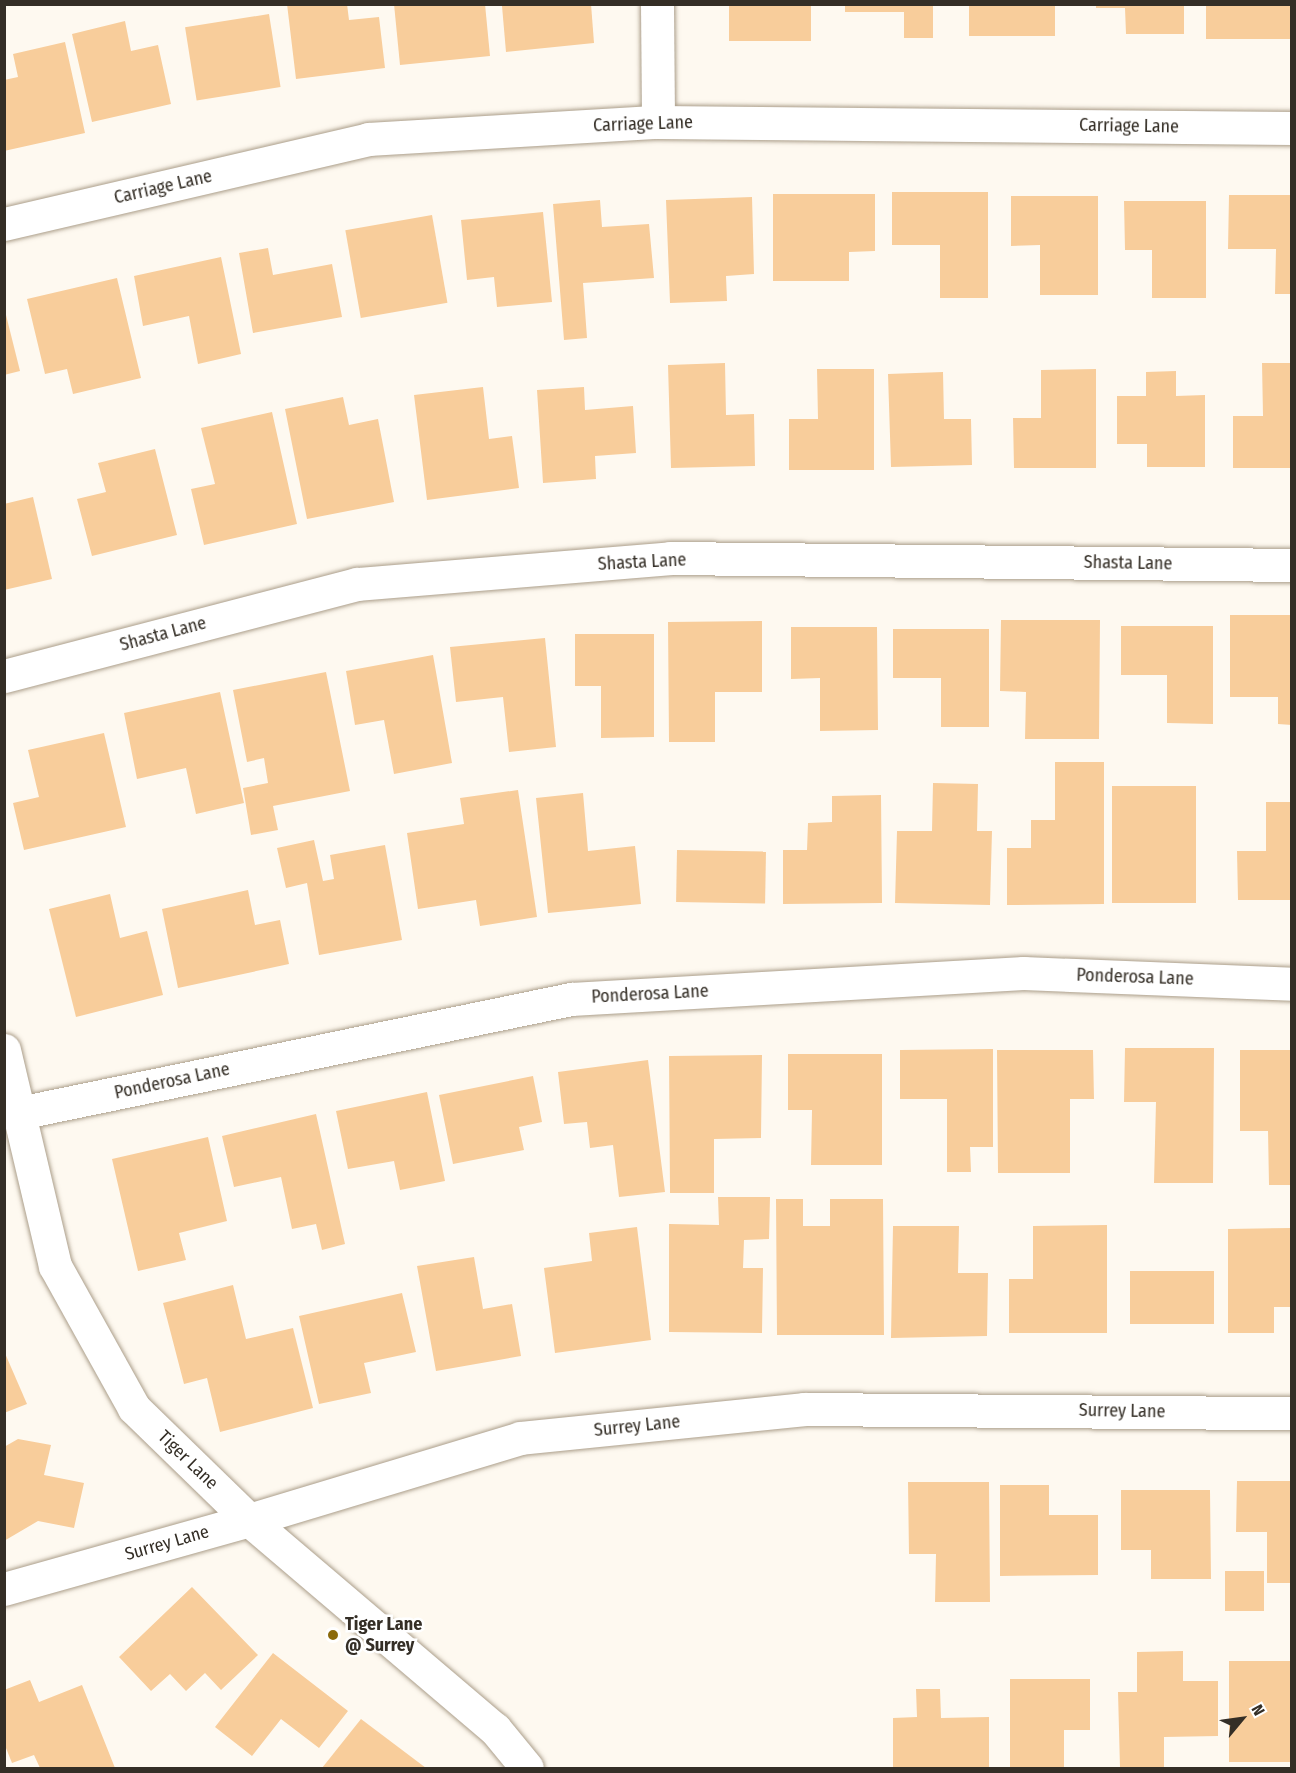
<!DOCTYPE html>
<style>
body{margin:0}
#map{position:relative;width:1296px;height:1773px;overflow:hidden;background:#fef9f0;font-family:"Fira Sans Condensed",sans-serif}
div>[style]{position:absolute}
.building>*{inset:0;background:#f8cd9b;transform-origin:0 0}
.roads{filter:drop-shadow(0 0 2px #ab9e8a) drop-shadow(0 0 2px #ab9e8a)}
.minor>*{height:33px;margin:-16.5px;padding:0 16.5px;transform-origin:16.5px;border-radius:16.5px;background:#fff}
.dots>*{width:16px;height:16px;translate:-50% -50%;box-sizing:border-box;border:3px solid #fff;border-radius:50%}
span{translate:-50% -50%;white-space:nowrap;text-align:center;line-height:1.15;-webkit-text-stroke:5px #fff;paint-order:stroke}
.street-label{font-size:18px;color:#342e26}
.poi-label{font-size:18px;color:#342e26;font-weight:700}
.left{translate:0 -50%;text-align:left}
.frame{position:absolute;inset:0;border:6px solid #342e26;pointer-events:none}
.north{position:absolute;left:1212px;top:1689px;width:60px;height:60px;-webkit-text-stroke:4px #fff;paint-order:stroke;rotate:61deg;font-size:16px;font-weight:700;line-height:24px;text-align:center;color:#342e26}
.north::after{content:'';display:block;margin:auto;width:21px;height:27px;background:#342e26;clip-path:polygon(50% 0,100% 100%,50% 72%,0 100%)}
</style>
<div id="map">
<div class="building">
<div style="clip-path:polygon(287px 4px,347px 4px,349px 20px,379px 17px,385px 68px,296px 79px)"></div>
<div style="clip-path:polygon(394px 4px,485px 4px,490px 56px,400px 65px)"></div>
<div style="clip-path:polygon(520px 4px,591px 4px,594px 43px,506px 52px,502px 6px)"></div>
<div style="left:729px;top:4px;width:82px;height:37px"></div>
<div style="clip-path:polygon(845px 4px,933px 4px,933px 38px,904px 38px,904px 12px,845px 12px)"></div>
<div style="left:969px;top:4px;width:86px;height:32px"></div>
<div style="clip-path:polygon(1096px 4px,1184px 4px,1184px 34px,1126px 34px,1125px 8px,1096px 8px)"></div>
<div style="left:1206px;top:4px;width:86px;height:35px"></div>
<div style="left:269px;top:14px;width:74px;height:85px;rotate:81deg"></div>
<div style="clip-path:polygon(125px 21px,131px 51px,158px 45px,171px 104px,92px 122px,72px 34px)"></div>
<div style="clip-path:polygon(65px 42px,85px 133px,4px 151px,4px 80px,18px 77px,13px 54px)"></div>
<div style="clip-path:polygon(892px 192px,988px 192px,988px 298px,940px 298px,940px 245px,892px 245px)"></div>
<div style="clip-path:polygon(773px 194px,875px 194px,875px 251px,849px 252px,849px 281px,773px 281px)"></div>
<div style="clip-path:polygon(1229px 195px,1292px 195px,1292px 294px,1275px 294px,1276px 249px,1228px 249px)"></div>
<div style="clip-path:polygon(1011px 196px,1098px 196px,1098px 295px,1040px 295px,1040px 245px,1011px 246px)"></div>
<div style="clip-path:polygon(752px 197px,754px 274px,726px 276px,727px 301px,670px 303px,666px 200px)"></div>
<div style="clip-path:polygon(600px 200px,602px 227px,649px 224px,654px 278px,583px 283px,587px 338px,564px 340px,553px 204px)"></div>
<div style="clip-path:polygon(1124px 201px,1206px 201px,1206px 298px,1152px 298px,1152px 250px,1125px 250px)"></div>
<div style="clip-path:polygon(543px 212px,552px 302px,497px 307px,494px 277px,467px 280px,461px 220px)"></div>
<div style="left:432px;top:215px;width:89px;height:88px;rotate:80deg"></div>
<div style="clip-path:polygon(268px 248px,273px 275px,332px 264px,342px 317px,253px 333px,239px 253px)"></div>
<div style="clip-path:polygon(221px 257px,241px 354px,198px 364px,189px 316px,143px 326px,134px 276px)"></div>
<div style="clip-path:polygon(117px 278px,141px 378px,73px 394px,67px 369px,45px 374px,27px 299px)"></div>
<div style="clip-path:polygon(4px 307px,20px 371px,4px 375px)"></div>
<div style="clip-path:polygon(725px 363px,726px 415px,754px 414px,755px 466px,671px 468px,668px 365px)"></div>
<div style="clip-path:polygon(1262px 363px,1292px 363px,1292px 468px,1233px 468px,1233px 416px,1263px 416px)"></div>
<div style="clip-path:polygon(817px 369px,874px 369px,874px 470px,789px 470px,789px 419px,818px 419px)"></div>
<div style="clip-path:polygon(1096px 369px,1096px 468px,1014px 468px,1013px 418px,1041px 418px,1041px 370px)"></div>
<div style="clip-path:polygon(1176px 371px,1176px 396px,1205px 395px,1205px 467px,1147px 467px,1147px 444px,1117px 444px,1117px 396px,1146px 396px,1146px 372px)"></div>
<div style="clip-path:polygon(943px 372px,944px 419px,971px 419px,972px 465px,891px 467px,888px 374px)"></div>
<div style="clip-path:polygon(483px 387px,489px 439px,512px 436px,519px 488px,427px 500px,414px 395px)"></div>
<div style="clip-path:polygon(584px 387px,585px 410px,633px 406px,636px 453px,595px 456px,596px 479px,543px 483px,537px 390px)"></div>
<div style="clip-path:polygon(343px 397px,349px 425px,378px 419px,394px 502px,307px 519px,285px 409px)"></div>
<div style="clip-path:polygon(272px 412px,297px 524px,204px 545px,191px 489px,215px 484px,201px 428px)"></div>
<div style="clip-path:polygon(155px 449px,177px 535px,92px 556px,77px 499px,106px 492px,98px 463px)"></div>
<div style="clip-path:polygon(33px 497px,52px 579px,4px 590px,4px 504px)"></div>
<div style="clip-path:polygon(1230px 615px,1292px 615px,1292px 725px,1278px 724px,1278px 697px,1230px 697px)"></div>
<div style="clip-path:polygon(1001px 620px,1100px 620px,1099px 739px,1025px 739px,1026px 692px,1000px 691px)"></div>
<div style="clip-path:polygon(762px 621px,762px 692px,715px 692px,715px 742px,669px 742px,668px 622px)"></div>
<div style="clip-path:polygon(1121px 626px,1213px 626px,1213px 724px,1167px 723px,1167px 675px,1121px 675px)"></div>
<div style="clip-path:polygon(791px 627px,877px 627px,878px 730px,820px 731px,820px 678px,791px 679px)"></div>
<div style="clip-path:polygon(893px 629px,989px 629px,989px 727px,941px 727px,941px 678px,893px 678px)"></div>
<div style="clip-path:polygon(575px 634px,654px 634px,654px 737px,601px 738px,601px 686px,575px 686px)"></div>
<div style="clip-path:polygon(545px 638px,556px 747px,509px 752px,503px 697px,456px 702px,450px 647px)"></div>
<div style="clip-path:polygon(433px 655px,452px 763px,394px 774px,384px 720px,355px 725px,346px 671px)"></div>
<div style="clip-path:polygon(326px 672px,350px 791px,273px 806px,278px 830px,251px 835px,243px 788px,268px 783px,264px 758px,247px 762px,233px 690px)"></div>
<div style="clip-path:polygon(220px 692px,244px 803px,196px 814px,186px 768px,137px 779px,124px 713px)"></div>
<div style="clip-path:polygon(104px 733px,126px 827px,24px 850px,13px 803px,39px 797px,28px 750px)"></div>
<div style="clip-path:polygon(1055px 762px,1104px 762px,1104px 904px,1007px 905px,1007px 848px,1031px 848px,1031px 820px,1055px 820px)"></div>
<div style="clip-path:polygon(933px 783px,978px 784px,977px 831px,992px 831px,990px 905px,895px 903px,897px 831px,932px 831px)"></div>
<div style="left:1112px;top:786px;width:84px;height:117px"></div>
<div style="clip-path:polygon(518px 790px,537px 917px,480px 926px,476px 900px,418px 909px,407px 833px,464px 824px,460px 798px)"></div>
<div style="clip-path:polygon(583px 793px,588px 851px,635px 846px,641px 904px,548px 913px,536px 798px)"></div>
<div style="clip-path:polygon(881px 795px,882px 903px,783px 904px,783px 850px,807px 850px,808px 823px,832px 822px,832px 796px)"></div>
<div style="clip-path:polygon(1266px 802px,1292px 802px,1292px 900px,1238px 900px,1237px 851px,1266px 851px)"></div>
<div style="clip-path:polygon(314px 840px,323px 881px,334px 879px,330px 855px,385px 845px,402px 940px,319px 955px,307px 883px,286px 888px,277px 848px)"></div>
<div style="left:677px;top:850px;width:89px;height:52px;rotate:1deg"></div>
<div style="clip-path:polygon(248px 890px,255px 925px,280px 920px,289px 964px,178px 988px,162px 909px)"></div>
<div style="clip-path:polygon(110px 894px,120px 938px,147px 931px,163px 995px,76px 1017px,49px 909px)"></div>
<div style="clip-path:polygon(1125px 1048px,1214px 1048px,1213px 1183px,1154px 1183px,1156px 1102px,1124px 1102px)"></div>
<div style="clip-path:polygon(993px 1049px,993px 1147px,970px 1147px,971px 1172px,947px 1172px,947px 1099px,900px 1099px,900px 1050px)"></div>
<div style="clip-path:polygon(997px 1050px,1093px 1050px,1094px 1099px,1070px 1099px,1070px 1173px,998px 1173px)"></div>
<div style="clip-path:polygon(1240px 1050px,1292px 1050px,1292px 1185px,1269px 1185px,1268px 1131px,1240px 1131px)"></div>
<div style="clip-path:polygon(788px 1054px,882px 1054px,882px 1165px,811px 1165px,812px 1110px,788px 1110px)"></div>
<div style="clip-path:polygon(762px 1055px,761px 1138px,714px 1139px,714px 1193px,670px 1193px,669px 1056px)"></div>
<div style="clip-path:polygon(648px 1060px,665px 1192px,619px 1197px,613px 1145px,590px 1148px,587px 1122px,564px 1124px,558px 1072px)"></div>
<div style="clip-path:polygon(533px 1076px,542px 1122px,519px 1127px,524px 1150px,453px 1164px,439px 1095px)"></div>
<div style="clip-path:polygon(427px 1092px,445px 1181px,400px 1190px,394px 1161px,348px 1169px,336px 1111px)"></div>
<div style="clip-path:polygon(316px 1114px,345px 1244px,322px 1250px,316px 1224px,292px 1229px,281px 1177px,234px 1187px,222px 1136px)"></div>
<div style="clip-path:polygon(208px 1137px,227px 1221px,179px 1233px,186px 1260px,138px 1271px,112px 1159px)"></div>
<div style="clip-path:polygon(718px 1197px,770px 1197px,769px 1239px,744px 1240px,743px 1268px,763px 1268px,762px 1333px,669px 1332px,669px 1224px,719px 1225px)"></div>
<div style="clip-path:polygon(776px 1199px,803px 1199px,803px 1226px,830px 1226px,830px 1199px,883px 1199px,884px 1335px,777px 1335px)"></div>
<div style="clip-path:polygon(1107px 1225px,1107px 1333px,1009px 1333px,1009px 1279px,1033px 1279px,1033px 1226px)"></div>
<div style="clip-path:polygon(893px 1226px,959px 1226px,958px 1273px,988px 1273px,987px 1336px,891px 1338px)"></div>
<div style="clip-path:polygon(637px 1227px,651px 1340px,555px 1353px,544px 1268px,592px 1261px,589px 1233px)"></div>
<div style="clip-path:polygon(1292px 1228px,1292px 1307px,1274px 1307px,1274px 1333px,1228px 1333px,1228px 1229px)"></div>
<div style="clip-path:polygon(474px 1257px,483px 1309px,512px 1304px,521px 1356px,436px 1371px,417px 1266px)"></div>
<div style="left:1130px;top:1271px;width:84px;height:53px"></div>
<div style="clip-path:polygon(233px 1285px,246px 1339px,293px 1328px,313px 1408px,220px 1432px,207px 1378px,184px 1384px,163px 1303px)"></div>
<div style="clip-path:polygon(402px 1293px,416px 1352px,364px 1363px,371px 1393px,319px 1404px,299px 1316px)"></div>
<div style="clip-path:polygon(4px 1351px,27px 1404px,4px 1413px)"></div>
<div style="clip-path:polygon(18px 1439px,51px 1445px,44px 1475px,84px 1483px,74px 1528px,38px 1521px,4px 1541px,4px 1447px)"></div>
<div style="clip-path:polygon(1237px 1481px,1292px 1481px,1292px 1583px,1267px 1583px,1267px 1532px,1236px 1532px)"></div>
<div style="clip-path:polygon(908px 1482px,989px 1482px,990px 1602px,935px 1602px,936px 1554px,909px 1554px)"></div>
<div style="clip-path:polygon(1000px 1485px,1049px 1485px,1049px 1515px,1098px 1515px,1098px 1575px,1000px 1576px)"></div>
<div style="clip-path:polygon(1121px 1490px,1210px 1490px,1211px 1579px,1151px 1579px,1151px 1550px,1121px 1550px)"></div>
<div style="left:1225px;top:1571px;width:39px;height:40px"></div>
<div style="clip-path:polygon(192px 1587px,258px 1655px,221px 1690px,205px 1673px,186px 1691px,170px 1674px,151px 1691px,119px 1657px)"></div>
<div style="clip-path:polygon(1183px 1651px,1183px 1681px,1218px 1681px,1218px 1736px,1164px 1737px,1164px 1768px,1120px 1768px,1118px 1692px,1137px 1692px,1137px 1652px)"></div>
<div style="clip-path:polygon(273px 1653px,348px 1711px,319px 1748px,281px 1719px,252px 1756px,215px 1727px)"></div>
<div style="left:1292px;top:1661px;width:101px;height:63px;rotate:90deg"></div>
<div style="clip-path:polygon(1010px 1679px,1090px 1679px,1090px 1730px,1064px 1730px,1064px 1768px,1010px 1768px)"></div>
<div style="clip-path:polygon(30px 1680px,39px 1702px,82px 1685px,115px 1768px,40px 1768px,34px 1755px,12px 1763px,4px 1743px,4px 1690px)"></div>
<div style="clip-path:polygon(916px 1689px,940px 1689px,941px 1718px,989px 1717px,989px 1768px,893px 1768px,893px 1718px,917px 1717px)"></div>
<div style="clip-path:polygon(361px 1719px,426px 1768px,322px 1768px)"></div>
</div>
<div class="roads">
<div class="minor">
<div style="left:657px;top:4px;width:118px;rotate:89.5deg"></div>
<div style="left:4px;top:224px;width:374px;rotate:-13.1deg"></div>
<div style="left:368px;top:139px;width:290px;rotate:-3.4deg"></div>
<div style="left:658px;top:122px;width:634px;rotate:0.54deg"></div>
<div style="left:4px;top:676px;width:365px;rotate:-14.6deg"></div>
<div style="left:357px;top:584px;width:314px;rotate:-4.7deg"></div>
<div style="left:670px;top:558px;width:622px;rotate:0.64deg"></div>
<div style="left:4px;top:1050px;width:222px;rotate:76.7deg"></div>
<div style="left:55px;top:1266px;width:162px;rotate:60.9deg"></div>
<div style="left:134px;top:1408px;width:161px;rotate:44.2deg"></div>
<div style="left:249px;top:1520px;width:323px;rotate:40.4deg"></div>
<div style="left:495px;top:1729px;width:50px;rotate:50.6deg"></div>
<div style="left:19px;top:1113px;width:564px;rotate:-11.67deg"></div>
<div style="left:571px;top:999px;width:453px;rotate:-3.3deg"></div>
<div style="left:1023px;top:973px;width:269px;rotate:2.3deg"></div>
<div style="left:4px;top:1589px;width:255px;rotate:-15.7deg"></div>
<div style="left:249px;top:1520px;width:283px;rotate:-16.8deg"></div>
<div style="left:520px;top:1438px;width:285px;rotate:-5.8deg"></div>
<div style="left:804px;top:1409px;width:488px;rotate:0.5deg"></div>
</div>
</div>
<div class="dots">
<div style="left:333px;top:1635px;background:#8b6a0b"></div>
</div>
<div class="street-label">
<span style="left:643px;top:124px;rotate:-2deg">Carriage Lane</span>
<span style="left:1129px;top:126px;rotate:1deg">Carriage Lane</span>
<span style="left:163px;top:187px;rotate:-13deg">Carriage Lane</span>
<span style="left:642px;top:562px;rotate:-3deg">Shasta Lane</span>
<span style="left:1128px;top:563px;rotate:1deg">Shasta Lane</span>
<span style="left:163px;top:634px;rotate:-15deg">Shasta Lane</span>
<span style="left:1135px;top:977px;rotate:2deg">Ponderosa Lane</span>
<span style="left:650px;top:994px;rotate:-3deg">Ponderosa Lane</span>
<span style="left:172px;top:1081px;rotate:-12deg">Ponderosa Lane</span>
<span style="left:1122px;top:1411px;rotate:1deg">Surrey Lane</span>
<span style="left:637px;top:1426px;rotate:-6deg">Surrey Lane</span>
<span style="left:188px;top:1460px;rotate:44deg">Tiger Lane</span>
<span style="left:167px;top:1543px;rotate:-16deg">Surrey Lane</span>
</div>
<div class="poi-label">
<span class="left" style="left:345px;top:1635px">Tiger Lane<br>@ Surrey</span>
</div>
<div class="frame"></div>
<div class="north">N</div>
</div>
